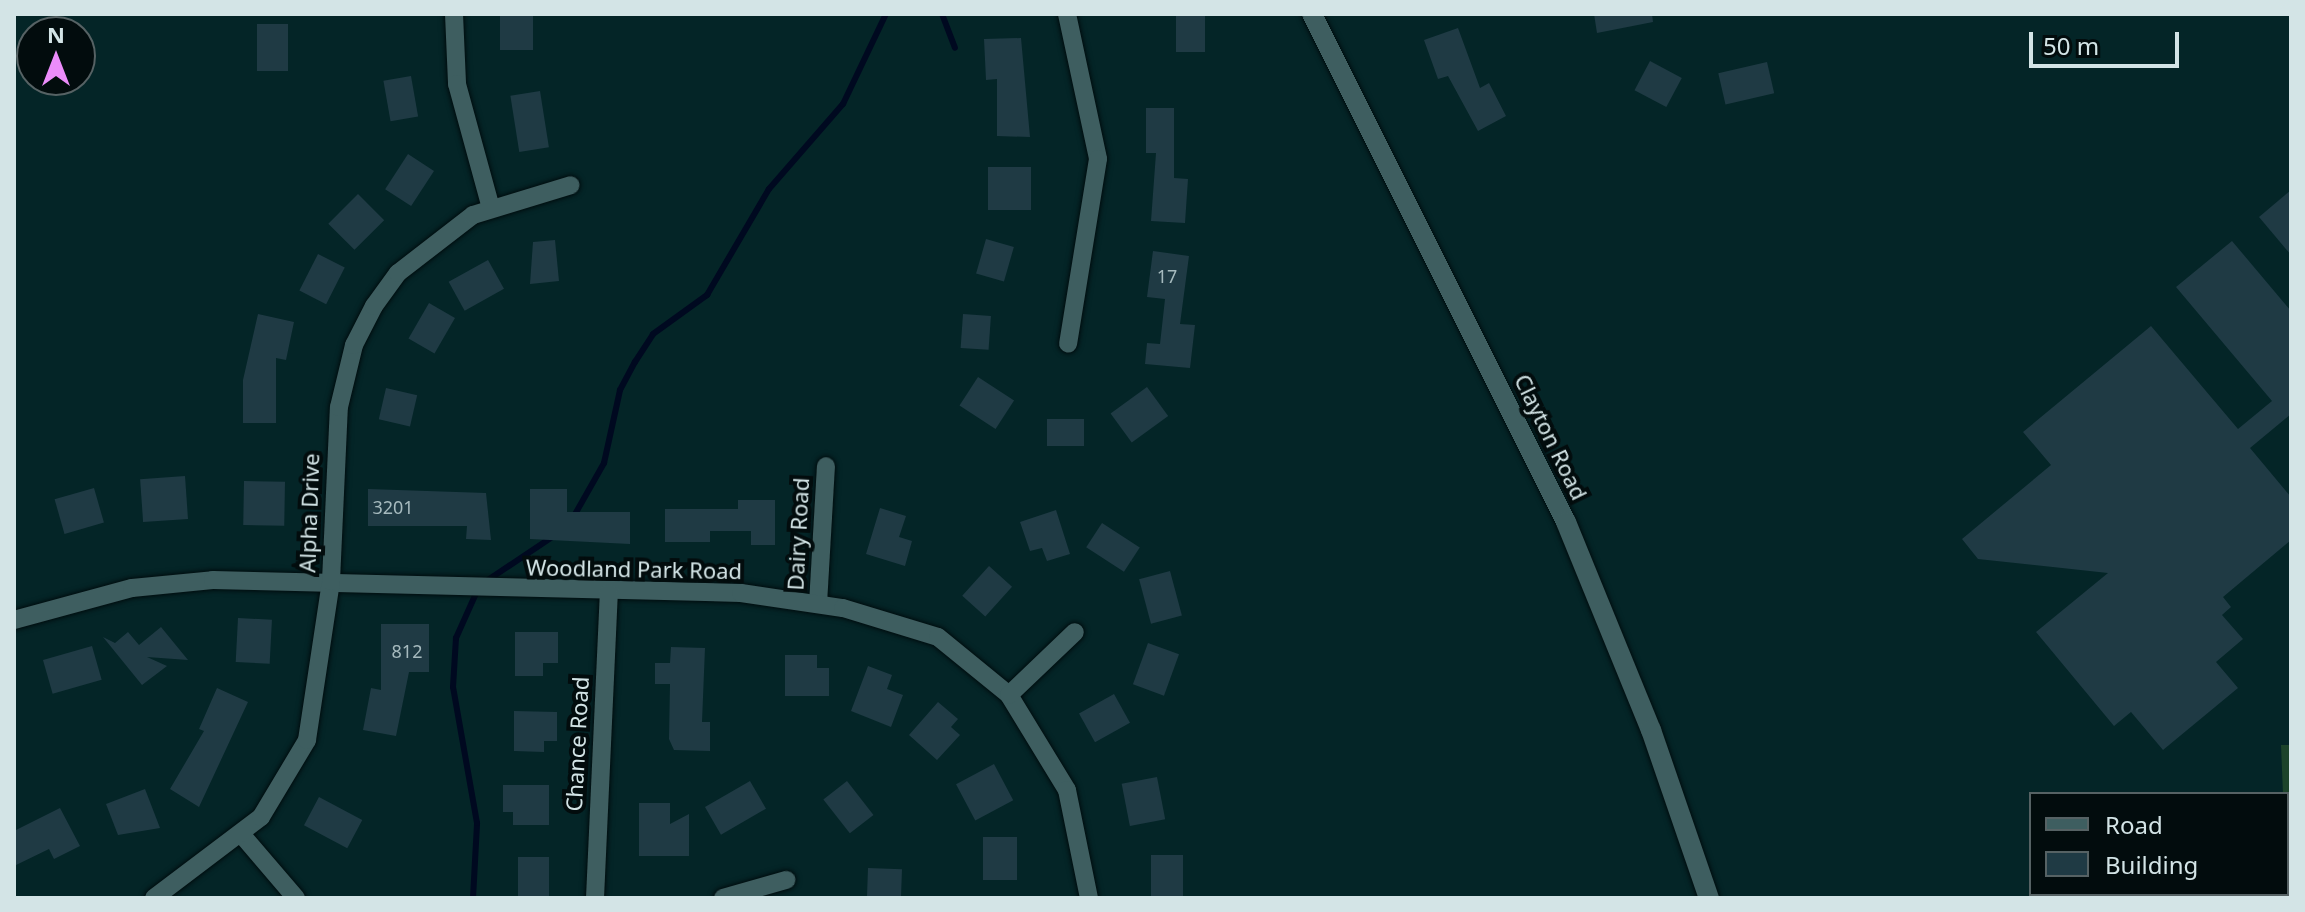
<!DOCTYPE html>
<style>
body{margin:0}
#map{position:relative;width:2305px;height:912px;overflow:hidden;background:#042527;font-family:"Noto Sans",sans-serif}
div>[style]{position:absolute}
.green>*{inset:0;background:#1c432a}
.stream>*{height:6px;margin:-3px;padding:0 3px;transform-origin:3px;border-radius:3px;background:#000920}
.building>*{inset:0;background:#1f3a44;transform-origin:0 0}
.roads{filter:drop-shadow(0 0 2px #000d0f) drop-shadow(0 0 2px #000d0f)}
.minor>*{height:18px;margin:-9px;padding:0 9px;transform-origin:9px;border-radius:9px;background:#3e5e60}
.tertiary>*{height:20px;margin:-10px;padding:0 10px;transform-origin:10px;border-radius:10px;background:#3e5e60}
span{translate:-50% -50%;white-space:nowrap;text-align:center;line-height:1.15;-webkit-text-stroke:8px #020c0d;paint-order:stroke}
.number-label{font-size:18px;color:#a6babe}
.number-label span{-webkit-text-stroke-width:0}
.street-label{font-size:22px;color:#d3e4e6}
.frame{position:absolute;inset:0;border:16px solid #d3e4e6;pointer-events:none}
.legend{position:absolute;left:2029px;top:792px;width:260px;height:104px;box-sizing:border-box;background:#020c0d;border:2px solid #566264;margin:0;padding:10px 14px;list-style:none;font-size:24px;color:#d3e4e6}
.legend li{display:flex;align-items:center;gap:16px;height:40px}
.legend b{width:40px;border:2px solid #566264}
.north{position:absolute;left:16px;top:16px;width:80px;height:80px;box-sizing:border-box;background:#020c0d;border:2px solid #566264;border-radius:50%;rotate:0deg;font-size:22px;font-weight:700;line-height:32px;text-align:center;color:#d3e4e6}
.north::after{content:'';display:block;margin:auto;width:28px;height:36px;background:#ec8cfa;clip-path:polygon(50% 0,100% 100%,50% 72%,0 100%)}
.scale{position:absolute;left:2029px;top:32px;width:150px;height:36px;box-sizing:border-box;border:4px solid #d3e4e6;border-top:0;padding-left:10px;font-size:24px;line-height:28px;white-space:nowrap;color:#d3e4e6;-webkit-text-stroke:6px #020c0d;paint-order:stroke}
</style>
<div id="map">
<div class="green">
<div style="clip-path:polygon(2281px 745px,2291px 745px,2291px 898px,2278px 898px,2287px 894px)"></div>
</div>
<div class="stream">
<div style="left:942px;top:14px;width:36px;rotate:69deg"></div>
<div style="left:574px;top:516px;width:61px;rotate:-60.5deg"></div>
<div style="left:604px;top:463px;width:75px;rotate:-77.6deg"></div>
<div style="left:620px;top:390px;width:32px;rotate:-62deg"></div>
<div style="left:635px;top:362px;width:33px;rotate:-57deg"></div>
<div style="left:653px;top:334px;width:67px;rotate:-35.8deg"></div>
<div style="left:707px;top:295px;width:123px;rotate:-59.7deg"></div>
<div style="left:769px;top:189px;width:113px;rotate:-49deg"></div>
<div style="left:843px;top:104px;width:100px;rotate:-64.5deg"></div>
<div style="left:485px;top:582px;width:84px;rotate:-33.9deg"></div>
<div style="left:473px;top:898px;width:75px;rotate:-86.9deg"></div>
<div style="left:477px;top:823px;width:138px;rotate:-100deg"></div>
<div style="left:453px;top:687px;width:49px;rotate:-86.5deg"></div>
<div style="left:456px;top:638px;width:51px;rotate:-65.9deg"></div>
</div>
<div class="building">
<div style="left:500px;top:14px;width:33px;height:36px"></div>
<div style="left:1176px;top:14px;width:29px;height:38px"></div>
<div style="clip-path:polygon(1594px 14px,1652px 14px,1653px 22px,1597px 33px)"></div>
<div style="left:257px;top:24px;width:31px;height:47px"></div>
<div style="clip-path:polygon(1458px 28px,1480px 88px,1489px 83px,1506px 116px,1478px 131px,1448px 76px,1438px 79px,1424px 40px)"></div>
<div style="clip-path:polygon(1021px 38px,1030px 137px,997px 136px,997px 79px,986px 80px,984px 39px)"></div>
<div style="left:1650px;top:61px;width:36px;height:33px;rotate:28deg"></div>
<div style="left:1767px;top:62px;width:32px;height:50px;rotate:77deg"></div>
<div style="left:411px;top:76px;width:41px;height:28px;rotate:80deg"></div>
<div style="left:540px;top:91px;width:57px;height:30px;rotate:81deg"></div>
<div style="clip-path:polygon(1146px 108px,1174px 108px,1174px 178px,1188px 179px,1185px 223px,1151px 221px,1156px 153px,1146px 153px)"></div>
<div style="left:408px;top:154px;width:31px;height:42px;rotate:33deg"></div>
<div style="left:988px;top:167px;width:43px;height:43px"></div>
<div style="clip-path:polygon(2291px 190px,2291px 255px,2259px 217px)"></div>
<div style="left:358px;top:194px;width:37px;height:42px;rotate:45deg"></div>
<div style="left:986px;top:239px;width:29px;height:36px;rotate:16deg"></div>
<div style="clip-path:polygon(555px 240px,559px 281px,530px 284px,533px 242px)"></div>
<div style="clip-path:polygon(2232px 241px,2291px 311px,2291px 414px,2250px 448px,2291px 497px,2291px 540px,2223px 597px,2231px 607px,2222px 615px,2243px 639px,2216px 662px,2238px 688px,2163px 750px,2131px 712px,2114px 726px,2036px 632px,2108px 573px,1978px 559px,1962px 539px,2051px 465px,2023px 432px,2151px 326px,2238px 429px,2272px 401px,2176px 287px)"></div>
<div style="clip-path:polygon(1153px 251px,1189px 256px,1180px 324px,1195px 325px,1190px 368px,1145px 364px,1147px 343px,1160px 344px,1165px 299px,1147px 297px)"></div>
<div style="left:318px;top:254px;width:30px;height:41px;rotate:27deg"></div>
<div style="left:488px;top:260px;width:33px;height:45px;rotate:61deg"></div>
<div style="left:429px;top:303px;width:30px;height:41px;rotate:30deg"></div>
<div style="clip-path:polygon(258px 314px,294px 322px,286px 360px,276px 358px,276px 423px,243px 423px,243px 380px)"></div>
<div style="left:963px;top:314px;width:28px;height:34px;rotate:4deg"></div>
<div style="left:978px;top:377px;width:43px;height:34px;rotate:33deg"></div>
<div style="left:1147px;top:387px;width:36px;height:45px;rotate:54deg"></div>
<div style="left:386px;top:388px;width:32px;height:32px;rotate:13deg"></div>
<div style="left:1047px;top:419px;width:37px;height:27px"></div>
<div style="left:185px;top:476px;width:43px;height:45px;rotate:86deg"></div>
<div style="left:244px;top:481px;width:41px;height:44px;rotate:1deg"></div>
<div style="left:94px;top:488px;width:36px;height:41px;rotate:74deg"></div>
<div style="clip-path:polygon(368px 489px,486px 493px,491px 540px,466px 539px,467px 526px,368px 526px)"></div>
<div style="clip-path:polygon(530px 489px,567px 489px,567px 512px,630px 512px,630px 544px,530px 539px)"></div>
<div style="clip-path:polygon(738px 500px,775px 500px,775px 545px,751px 545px,751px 531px,710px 531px,710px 542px,665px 542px,665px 509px,738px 509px)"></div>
<div style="clip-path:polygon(880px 508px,906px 516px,899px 537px,912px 541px,905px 566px,866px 554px)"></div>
<div style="clip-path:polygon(1056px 510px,1070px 554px,1047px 561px,1042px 548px,1030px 551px,1020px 522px)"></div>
<div style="left:1102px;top:523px;width:45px;height:29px;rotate:33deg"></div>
<div style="left:989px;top:566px;width:31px;height:40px;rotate:42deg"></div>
<div style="left:1170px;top:571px;width:46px;height:32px;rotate:75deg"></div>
<div style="left:238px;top:618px;width:34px;height:44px;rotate:3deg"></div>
<div style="clip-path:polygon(381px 624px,429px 624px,429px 672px,409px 672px,396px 736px,363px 730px,371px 688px,381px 690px)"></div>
<div style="clip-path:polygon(161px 627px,188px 660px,147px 657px,167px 666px,142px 685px,103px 637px,115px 643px,128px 632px,139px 645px)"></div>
<div style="clip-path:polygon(515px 632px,558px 632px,558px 663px,543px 663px,543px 676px,515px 676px)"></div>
<div style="left:1148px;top:643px;width:33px;height:44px;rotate:20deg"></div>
<div style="left:92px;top:646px;width:35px;height:51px;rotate:74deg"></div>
<div style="clip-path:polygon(671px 647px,705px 648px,702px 722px,710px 722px,710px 751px,674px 750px,669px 739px,670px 684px,655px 684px,655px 663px,670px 663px)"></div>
<div style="clip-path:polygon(785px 655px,817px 655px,817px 668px,829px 668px,829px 696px,785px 696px)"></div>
<div style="clip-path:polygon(868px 666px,892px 675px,887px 689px,903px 695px,891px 727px,851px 711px)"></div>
<div style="clip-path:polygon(217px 688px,248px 702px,199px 807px,170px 789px,204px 731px,199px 729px)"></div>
<div style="left:1114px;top:694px;width:33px;height:40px;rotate:61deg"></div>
<div style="clip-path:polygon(938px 702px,958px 719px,951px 727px,960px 735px,937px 760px,909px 735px)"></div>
<div style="clip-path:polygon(514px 711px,557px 712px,557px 741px,544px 741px,544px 752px,514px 751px)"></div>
<div style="left:994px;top:764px;width:41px;height:43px;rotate:62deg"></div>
<div style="left:1157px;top:777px;width:43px;height:36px;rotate:79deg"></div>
<div style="left:750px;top:781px;width:32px;height:52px;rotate:60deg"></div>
<div style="left:847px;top:781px;width:43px;height:30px;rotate:52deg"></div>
<div style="clip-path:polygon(503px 785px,549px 785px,549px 825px,513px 825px,513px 812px,503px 812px)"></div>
<div style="clip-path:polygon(145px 789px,160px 828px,118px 835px,106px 804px)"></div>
<div style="left:319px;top:797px;width:49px;height:32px;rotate:28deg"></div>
<div style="clip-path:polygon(639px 803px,670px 803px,670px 824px,689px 814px,689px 856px,639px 856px)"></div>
<div style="clip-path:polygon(60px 808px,80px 846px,54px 859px,49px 849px,14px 866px,14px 831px)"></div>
<div style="left:983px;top:837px;width:34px;height:43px"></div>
<div style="left:1151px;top:855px;width:32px;height:43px"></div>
<div style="left:518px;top:857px;width:31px;height:40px"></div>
<div style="left:868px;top:868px;width:34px;height:30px;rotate:2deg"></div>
</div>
<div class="roads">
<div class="minor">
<div style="left:454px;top:14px;width:70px;rotate:87.5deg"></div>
<div style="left:457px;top:84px;width:129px;rotate:74.7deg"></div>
<div style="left:1067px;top:14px;width:148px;rotate:77.9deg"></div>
<div style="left:1098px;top:159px;width:187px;rotate:99.2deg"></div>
<div style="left:818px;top:604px;width:138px;rotate:-86.7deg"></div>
<div style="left:14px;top:620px;width:122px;rotate:-15.2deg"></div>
<div style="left:132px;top:588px;width:81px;rotate:-5.6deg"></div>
<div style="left:213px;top:580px;width:528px;rotate:1.41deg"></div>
<div style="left:741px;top:593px;width:103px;rotate:8.4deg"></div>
<div style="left:843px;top:608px;width:99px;rotate:17deg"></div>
<div style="left:938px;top:637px;width:92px;rotate:39.2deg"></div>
<div style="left:1009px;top:695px;width:111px;rotate:58.6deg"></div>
<div style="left:1067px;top:790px;width:110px;rotate:78.5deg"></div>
<div style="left:1009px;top:695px;width:91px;rotate:-43.7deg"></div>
<div style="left:242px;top:835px;width:83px;rotate:49.4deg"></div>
<div style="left:154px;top:898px;width:134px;rotate:-37.1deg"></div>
<div style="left:261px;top:817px;width:90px;rotate:-59.1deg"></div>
<div style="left:307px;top:740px;width:161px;rotate:-81.4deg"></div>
<div style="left:331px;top:581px;width:174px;rotate:-87.4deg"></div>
<div style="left:339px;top:407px;width:64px;rotate:-76.4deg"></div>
<div style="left:354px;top:345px;width:44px;rotate:-62.9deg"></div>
<div style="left:374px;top:306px;width:41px;rotate:-54deg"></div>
<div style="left:398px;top:273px;width:95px;rotate:-37.7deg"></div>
<div style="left:473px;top:215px;width:102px;rotate:-17deg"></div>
<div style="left:595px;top:898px;width:305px;rotate:-87.4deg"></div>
<div style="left:723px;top:898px;width:66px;rotate:-15.9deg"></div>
</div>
<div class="tertiary">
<div style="left:1312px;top:14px;width:568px;rotate:63.43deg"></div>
<div style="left:1566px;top:522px;width:225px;rotate:67.8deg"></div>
<div style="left:1651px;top:730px;width:178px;rotate:71deg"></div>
</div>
</div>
<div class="number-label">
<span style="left:1167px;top:276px">17</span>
<span style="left:393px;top:507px">3201</span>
<span style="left:407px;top:651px">812</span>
</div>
<div class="street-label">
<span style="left:1551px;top:437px;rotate:64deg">Clayton Road</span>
<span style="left:309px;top:513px;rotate:-88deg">Alpha Drive</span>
<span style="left:798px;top:534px;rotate:-87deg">Dairy Road</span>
<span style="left:634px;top:569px;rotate:1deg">Woodland Park Road</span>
<span style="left:577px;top:744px;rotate:-87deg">Chance Road</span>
</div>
<div class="frame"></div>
<ul class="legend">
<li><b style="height:10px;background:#3e5e60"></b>Road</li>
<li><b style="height:22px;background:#1f3a44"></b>Building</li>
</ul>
<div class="north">N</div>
<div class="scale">50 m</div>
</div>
